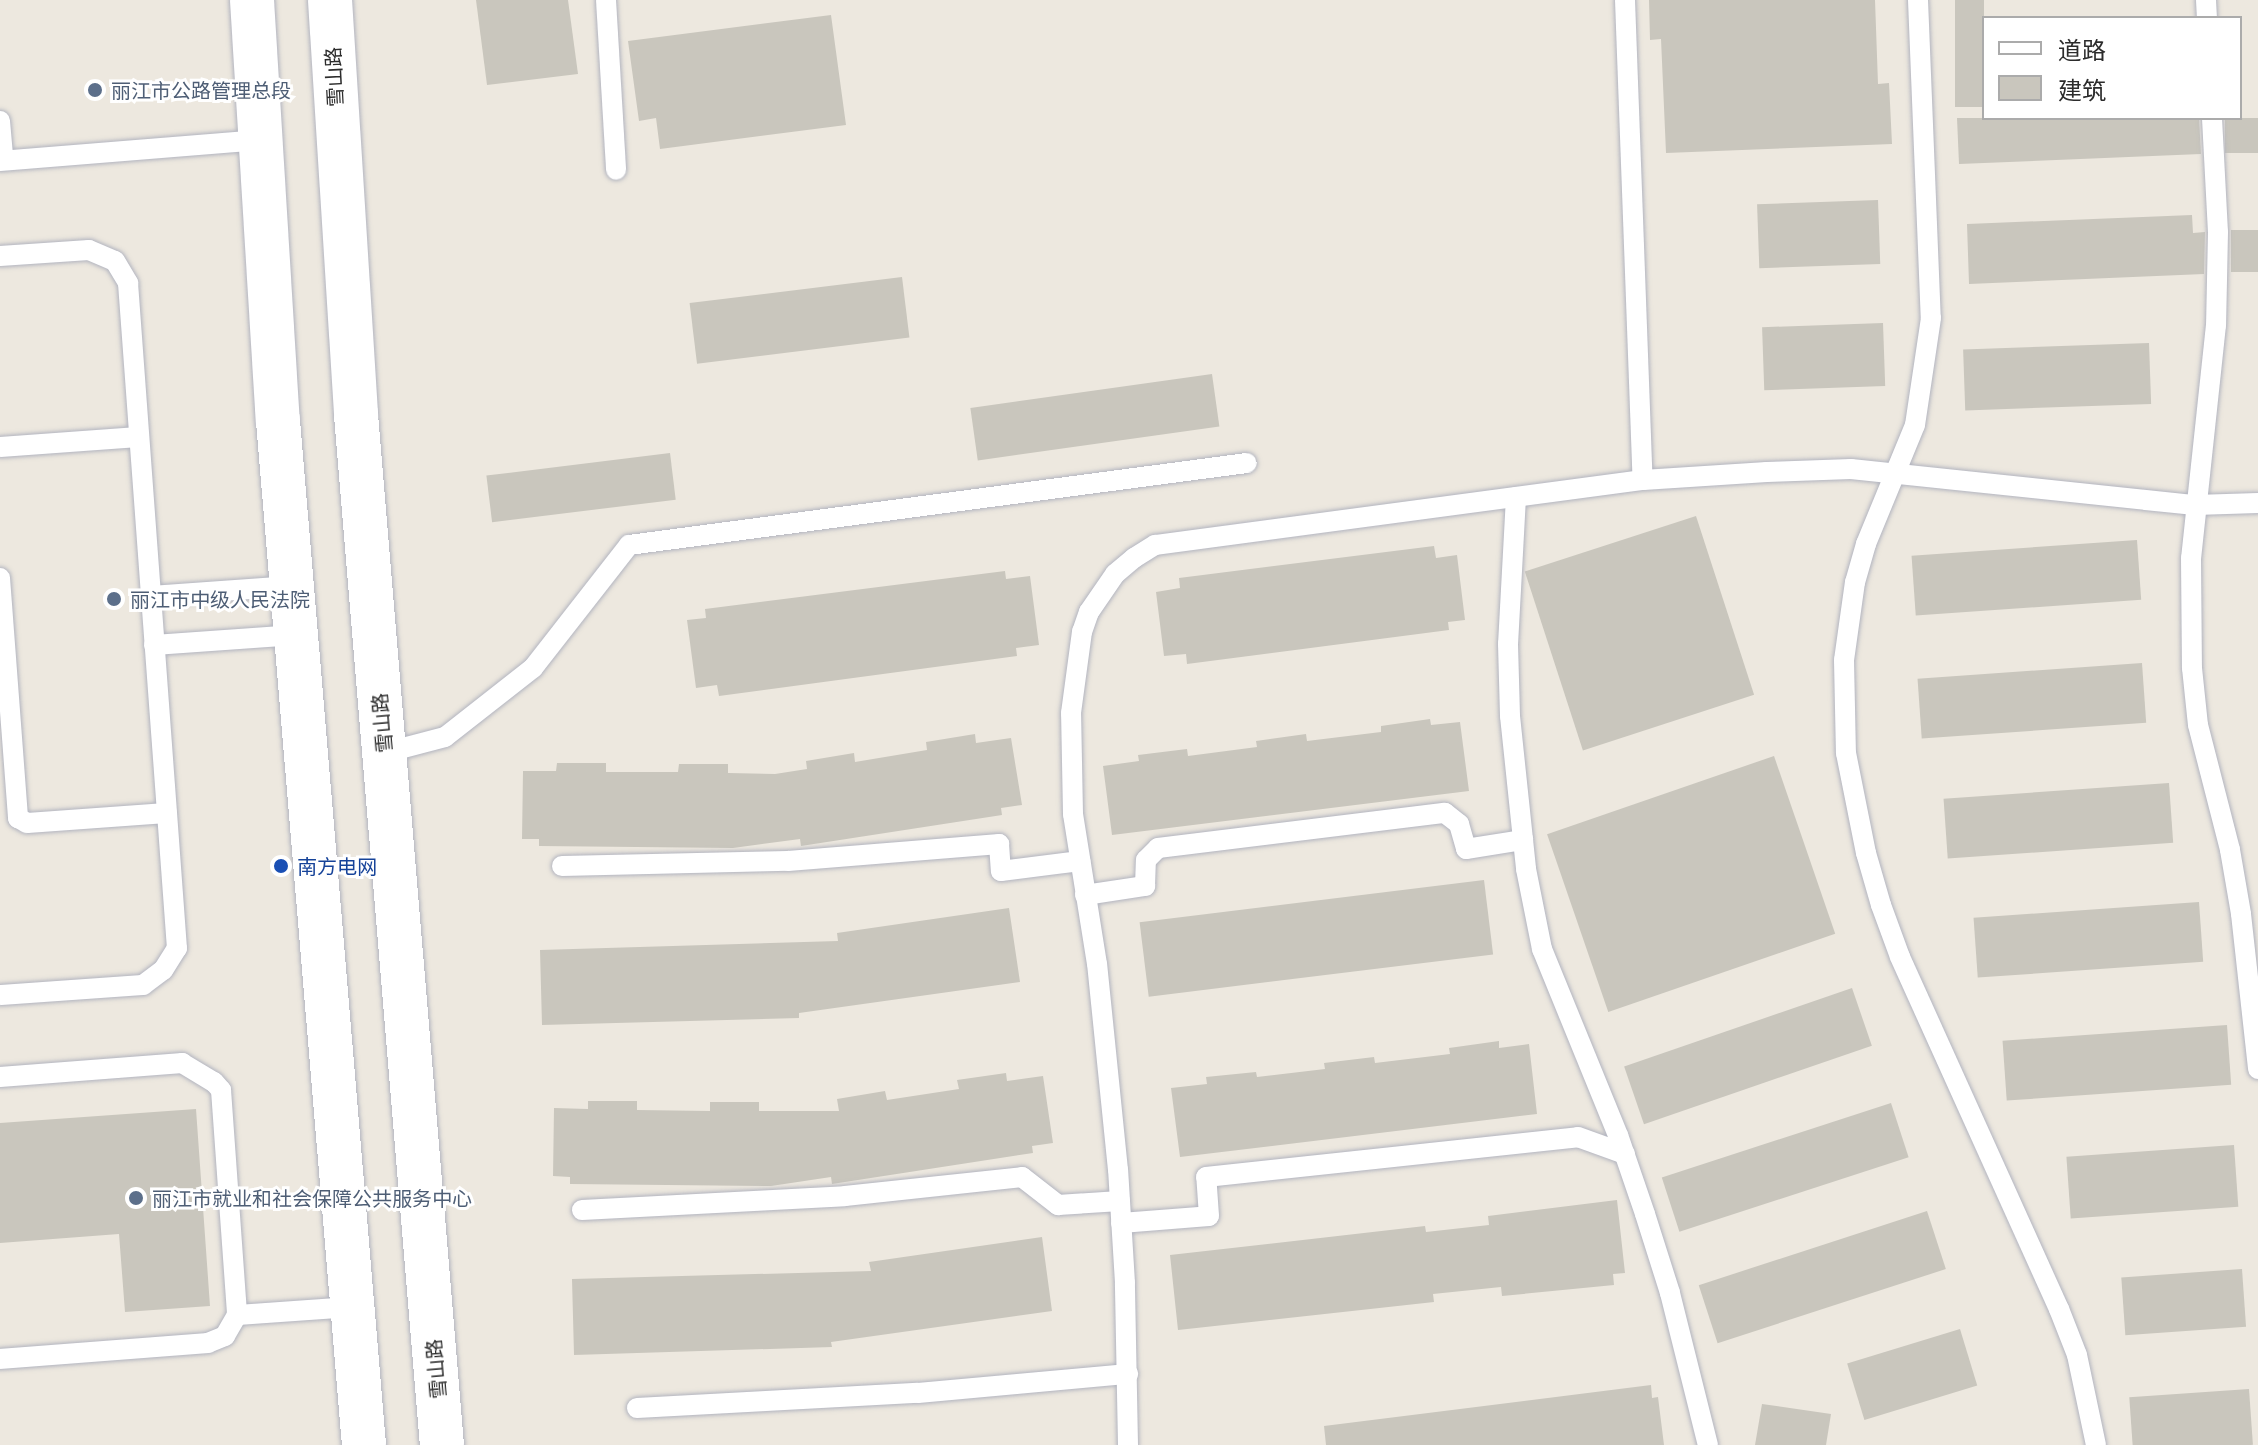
<!DOCTYPE html>
<meta charset="utf-8">
<style>
body{margin:0}
#map{position:relative;width:2258px;height:1445px;overflow:hidden;background:#ede8df;font-family:Quicksand,"Noto Sans SC",sans-serif}
div>[style]{position:absolute}
.building>*{inset:0;background:#c9c6bd;transform-origin:0 0}
.roads{filter:drop-shadow(0 0 2px #b2b4bf) drop-shadow(0 0 2px #b2b4bf)}
.lane>*{height:20px;margin:-10px;padding:0 10px;transform-origin:10px;border-radius:10px;background:#fff}
.secondary>*{height:44px;margin:-22px;padding:0 22px;transform-origin:22px;border-radius:22px;background:#fff}
.dots>*{width:22px;height:22px;translate:-50% -50%;box-sizing:border-box;border:4px solid #fff;border-radius:50%}
span{translate:-50% -50%;white-space:nowrap;text-align:center;line-height:1.15;-webkit-text-stroke:6px #fff;paint-order:stroke}
.street-label{font-size:20px;color:#2c2c2c}
.service-label{font-size:20px;color:#4e5e75}
.left{translate:0 -50%;text-align:left}
.transit-label{font-size:20px;color:#164399}
.legend{position:absolute;left:1982px;top:16px;width:260px;height:104px;box-sizing:border-box;background:#fff;border:2px solid #ababab;margin:0;padding:10px 14px;list-style:none;font-size:24px;color:#2c2c2c}
.legend li{display:flex;align-items:center;gap:16px;height:40px}
.legend b{width:40px;border:2px solid #ababab}
</style>
<div id="map">
<div class="building">
<div style="clip-path:polygon(476px 0,568px 0,578px 74px,487px 85px)"></div>
<div style="clip-path:polygon(1649px 0,1875px 0,1878px 84px,1889px 83px,1892px 144px,1666px 153px,1661px 39px,1650px 40px)"></div>
<div style="left:1955px;top:0;width:29px;height:107px"></div>
<div style="clip-path:polygon(831px 15px,846px 125px,660px 149px,656px 118px,639px 121px,628px 41px)"></div>
<div style="clip-path:polygon(1957px 118px,2199px 118px,2201px 154px,1959px 164px)"></div>
<div style="left:2225px;top:118px;width:33px;height:35px"></div>
<div style="left:1878px;top:200px;width:64px;height:121px;rotate:88deg"></div>
<div style="clip-path:polygon(2192px 215px,2193px 233px,2205px 232px,2204px 274px,1969px 284px,1967px 224px)"></div>
<div style="left:2258px;top:230px;width:42px;height:27px;rotate:90deg"></div>
<div style="left:902px;top:277px;width:61px;height:214px;rotate:83deg"></div>
<div style="left:1883px;top:323px;width:63px;height:121px;rotate:88deg"></div>
<div style="left:2149px;top:343px;width:61px;height:186px;rotate:88deg"></div>
<div style="left:1212px;top:374px;width:53px;height:244px;rotate:82deg"></div>
<div style="left:670px;top:453px;width:47px;height:185px;rotate:83deg"></div>
<div style="left:1696px;top:516px;width:188px;height:180px;rotate:72deg"></div>
<div style="left:2137px;top:540px;width:60px;height:226px;rotate:86deg"></div>
<div style="clip-path:polygon(1434px 546px,1436px 558px,1457px 555px,1465px 620px,1448px 622px,1449px 630px,1187px 664px,1186px 654px,1164px 656px,1156px 592px,1180px 588px,1179px 578px)"></div>
<div style="clip-path:polygon(1005px 571px,1006px 579px,1030px 576px,1039px 645px,1016px 648px,1017px 656px,719px 696px,717px 685px,696px 688px,687px 620px,706px 618px,705px 609px)"></div>
<div style="left:2142px;top:663px;width:60px;height:225px;rotate:86deg"></div>
<div style="clip-path:polygon(1430px 719px,1431px 725px,1460px 722px,1469px 791px,1112px 835px,1103px 766px,1139px 761px,1138px 755px,1187px 749px,1188px 756px,1257px 747px,1256px 741px,1306px 734px,1307px 741px,1381px 732px,1381px 726px)"></div>
<div style="clip-path:polygon(975px 734px,976px 743px,1011px 738px,1022px 805px,1001px 808px,1002px 815px,801px 846px,800px 839px,733px 848px,539px 846px,539px 839px,522px 839px,523px 771px,556px 771px,557px 763px,606px 763px,606px 772px,678px 772px,679px 764px,728px 764px,728px 773px,775px 774px,807px 769px,806px 761px,854px 753px,855px 762px,927px 750px,926px 742px)"></div>
<div style="left:1774px;top:756px;width:188px;height:240px;rotate:71deg"></div>
<div style="left:2169px;top:783px;width:60px;height:226px;rotate:86deg"></div>
<div style="left:1484px;top:880px;width:75px;height:347px;rotate:83deg"></div>
<div style="left:2199px;top:902px;width:60px;height:226px;rotate:86deg"></div>
<div style="clip-path:polygon(1009px 908px,1020px 982px,799px 1013px,799px 1018px,542px 1025px,540px 950px,838px 941px,837px 933px)"></div>
<div style="left:1852px;top:988px;width:61px;height:241px;rotate:71deg"></div>
<div style="left:2227px;top:1025px;width:60px;height:225px;rotate:86deg"></div>
<div style="clip-path:polygon(1499px 1041px,1499px 1048px,1529px 1044px,1537px 1114px,1180px 1157px,1171px 1088px,1207px 1084px,1206px 1077px,1256px 1072px,1257px 1077px,1325px 1069px,1324px 1063px,1374px 1057px,1375px 1063px,1450px 1054px,1449px 1048px)"></div>
<div style="clip-path:polygon(1006px 1073px,1007px 1081px,1043px 1076px,1053px 1143px,1032px 1146px,1033px 1153px,832px 1184px,831px 1177px,771px 1186px,570px 1184px,570px 1177px,553px 1176px,554px 1108px,588px 1109px,588px 1101px,637px 1101px,637px 1110px,710px 1111px,710px 1102px,759px 1102px,759px 1111px,839px 1111px,837px 1099px,885px 1091px,887px 1100px,959px 1089px,957px 1080px)"></div>
<div style="left:1891px;top:1103px;width:57px;height:241px;rotate:72deg"></div>
<div style="clip-path:polygon(196px 1109px,210px 1306px,125px 1312px,119px 1234px,0 1243px,0 1123px)"></div>
<div style="left:2234px;top:1145px;width:62px;height:168px;rotate:86deg"></div>
<div style="clip-path:polygon(1617px 1200px,1625px 1273px,1613px 1274px,1614px 1285px,1502px 1296px,1501px 1287px,1433px 1294px,1434px 1302px,1178px 1330px,1170px 1255px,1425px 1226px,1426px 1232px,1489px 1225px,1488px 1216px)"></div>
<div style="left:1927px;top:1211px;width:61px;height:240px;rotate:72deg"></div>
<div style="clip-path:polygon(1042px 1237px,1052px 1311px,831px 1342px,832px 1347px,574px 1355px,572px 1279px,871px 1271px,869px 1262px)"></div>
<div style="left:2242px;top:1269px;width:58px;height:121px;rotate:86deg"></div>
<div style="left:1960px;top:1329px;width:59px;height:118px;rotate:73deg"></div>
<div style="clip-path:polygon(1651px 1385px,1652px 1398px,1658px 1397px,1664px 1445px,1326px 1445px,1324px 1426px)"></div>
<div style="left:2249px;top:1389px;width:56px;height:120px;rotate:86deg"></div>
<div style="clip-path:polygon(1762px 1404px,1831px 1414px,1826px 1445px,1755px 1445px)"></div>
</div>
<div class="roads">
<div class="lane">
<div style="left:606px;top:0;width:170px;rotate:86.6deg"></div>
<div style="left:1625px;top:0;width:480px;rotate:87.9deg"></div>
<div style="left:1918px;top:0;width:318px;rotate:87.7deg"></div>
<div style="left:1931px;top:318px;width:108px;rotate:98.5deg"></div>
<div style="left:1915px;top:425px;width:129px;rotate:112.4deg"></div>
<div style="left:1866px;top:544px;width:40px;rotate:106deg"></div>
<div style="left:1855px;top:582px;width:79px;rotate:98deg"></div>
<div style="left:1844px;top:660px;width:93px;rotate:88.8deg"></div>
<div style="left:1846px;top:753px;width:102px;rotate:78.7deg"></div>
<div style="left:1866px;top:853px;width:54px;rotate:73.9deg"></div>
<div style="left:1881px;top:905px;width:55px;rotate:69.9deg"></div>
<div style="left:1900px;top:957px;width:386px;rotate:65.7deg"></div>
<div style="left:2059px;top:1309px;width:49px;rotate:68.6deg"></div>
<div style="left:2077px;top:1355px;width:92px;rotate:78.1deg"></div>
<div style="left:2206px;top:0;width:18px;rotate:87deg"></div>
<div style="left:2212px;top:118px;width:114px;rotate:87deg"></div>
<div style="left:2218px;top:232px;width:93px;rotate:91.2deg"></div>
<div style="left:2216px;top:325px;width:234px;rotate:96.1deg"></div>
<div style="left:2191px;top:558px;width:110px;rotate:89.5deg"></div>
<div style="left:2192px;top:668px;width:57px;rotate:84deg"></div>
<div style="left:2198px;top:725px;width:129px;rotate:75.6deg"></div>
<div style="left:2230px;top:850px;width:65px;rotate:80.2deg"></div>
<div style="left:2241px;top:914px;width:156px;rotate:83.7deg"></div>
<div style="left:0;top:121px;width:38px;rotate:85deg"></div>
<div style="left:0;top:161px;width:261px;rotate:-4.6deg"></div>
<div style="left:0;top:256px;width:89px;rotate:-3.9deg"></div>
<div style="left:89px;top:250px;width:28px;rotate:23deg"></div>
<div style="left:115px;top:261px;width:26px;rotate:59deg"></div>
<div style="left:128px;top:283px;width:667px;rotate:85.79deg"></div>
<div style="left:177px;top:948px;width:26px;rotate:122deg"></div>
<div style="left:163px;top:970px;width:25px;rotate:143deg"></div>
<div style="left:143px;top:985px;width:143px;rotate:176deg"></div>
<div style="left:0;top:447px;width:139px;rotate:-4.1deg"></div>
<div style="left:1516px;top:497px;width:147px;rotate:93.1deg"></div>
<div style="left:1508px;top:644px;width:72px;rotate:88.4deg"></div>
<div style="left:1510px;top:716px;width:154px;rotate:84deg"></div>
<div style="left:1526px;top:869px;width:82px;rotate:78.7deg"></div>
<div style="left:1542px;top:949px;width:201px;rotate:67.8deg"></div>
<div style="left:1618px;top:1135px;width:83px;rotate:71.1deg"></div>
<div style="left:1645px;top:1214px;width:83px;rotate:72.4deg"></div>
<div style="left:1670px;top:1293px;width:157px;rotate:76deg"></div>
<div style="left:0;top:578px;width:241px;rotate:85.7deg"></div>
<div style="left:18px;top:818px;width:10px;rotate:29deg"></div>
<div style="left:27px;top:823px;width:140px;rotate:-4.1deg"></div>
<div style="left:151px;top:596px;width:141px;rotate:-4.1deg"></div>
<div style="left:154px;top:645px;width:142px;rotate:-4deg"></div>
<div style="left:384px;top:753px;width:63px;rotate:-14.7deg"></div>
<div style="left:445px;top:737px;width:112px;rotate:-38.1deg"></div>
<div style="left:533px;top:668px;width:156px;rotate:-52deg"></div>
<div style="left:629px;top:545px;width:623px;rotate:-7.56deg"></div>
<div style="left:562px;top:866px;width:226px;rotate:-1.3deg"></div>
<div style="left:788px;top:861px;width:212px;rotate:-4.6deg"></div>
<div style="left:999px;top:844px;width:27px;rotate:86deg"></div>
<div style="left:1001px;top:871px;width:80px;rotate:-7.2deg"></div>
<div style="left:1085px;top:895px;width:61px;rotate:-8.5deg"></div>
<div style="left:1145px;top:886px;width:26px;rotate:-88deg"></div>
<div style="left:1146px;top:860px;width:17px;rotate:-45deg"></div>
<div style="left:1158px;top:848px;width:289px;rotate:-7deg"></div>
<div style="left:1445px;top:813px;width:18px;rotate:38deg"></div>
<div style="left:1459px;top:824px;width:26px;rotate:74deg"></div>
<div style="left:1466px;top:849px;width:58px;rotate:-9deg"></div>
<div style="left:0;top:1077px;width:183px;rotate:-4.4deg"></div>
<div style="left:182px;top:1063px;width:37px;rotate:31deg"></div>
<div style="left:214px;top:1082px;width:11px;rotate:49deg"></div>
<div style="left:221px;top:1090px;width:226px;rotate:85.9deg"></div>
<div style="left:237px;top:1315px;width:24px;rotate:120deg"></div>
<div style="left:225px;top:1336px;width:18px;rotate:158deg"></div>
<div style="left:208px;top:1343px;width:209px;rotate:175.6deg"></div>
<div style="left:582px;top:1210px;width:263px;rotate:-3deg"></div>
<div style="left:845px;top:1196px;width:178px;rotate:-6.1deg"></div>
<div style="left:1022px;top:1177px;width:46px;rotate:37.9deg"></div>
<div style="left:1058px;top:1205px;width:62px;rotate:-3.7deg"></div>
<div style="left:1121px;top:1223px;width:88px;rotate:-4.5deg"></div>
<div style="left:1209px;top:1216px;width:39px;rotate:-94deg"></div>
<div style="left:1206px;top:1177px;width:374px;rotate:-6.1deg"></div>
<div style="left:1578px;top:1137px;width:50px;rotate:19.9deg"></div>
<div style="left:237px;top:1315px;width:115px;rotate:-4deg"></div>
<div style="left:637px;top:1408px;width:281px;rotate:-3.1deg"></div>
<div style="left:918px;top:1393px;width:211px;rotate:-5.2deg"></div>
<div style="left:1128px;top:1445px;width:162px;rotate:-91.1deg"></div>
<div style="left:1125px;top:1283px;width:113px;rotate:-93.5deg"></div>
<div style="left:1118px;top:1170px;width:207px;rotate:-95.8deg"></div>
<div style="left:1097px;top:964px;width:152px;rotate:-99.1deg"></div>
<div style="left:1073px;top:814px;width:101px;rotate:-91.1deg"></div>
<div style="left:1071px;top:713px;width:82px;rotate:-82.3deg"></div>
<div style="left:1082px;top:632px;width:21px;rotate:-71deg"></div>
<div style="left:1089px;top:612px;width:46px;rotate:-55.6deg"></div>
<div style="left:1115px;top:574px;width:25px;rotate:-40deg"></div>
<div style="left:1134px;top:558px;width:25px;rotate:-32deg"></div>
<div style="left:1155px;top:545px;width:492px;rotate:-7.6deg"></div>
<div style="left:1643px;top:480px;width:124px;rotate:-3.7deg"></div>
<div style="left:1767px;top:472px;width:84px;rotate:-2deg"></div>
<div style="left:1851px;top:469px;width:346px;rotate:6deg"></div>
<div style="left:2195px;top:505px;width:63px;rotate:-1.8deg"></div>
</div>
<div class="secondary">
<div style="left:252px;top:0;width:422px;rotate:86.5deg"></div>
<div style="left:278px;top:421px;width:1028px;rotate:85.2deg"></div>
<div style="left:330px;top:0;width:416px;rotate:86.4deg"></div>
<div style="left:356px;top:415px;width:1034px;rotate:85.23deg"></div>
</div>
</div>
<div class="dots">
<div style="left:95px;top:90px;background:#5c6f8a"></div>
<div style="left:114px;top:599px;background:#5c6f8a"></div>
<div style="left:281px;top:866px;background:#1a4fb4"></div>
<div style="left:136px;top:1198px;background:#5c6f8a"></div>
</div>
<div class="street-label">
<span style="left:334px;top:77px;rotate:-93deg">雪山路</span>
<span style="left:382px;top:723px;rotate:-95deg">雪山路</span>
<span style="left:436px;top:1369px;rotate:-95deg">雪山路</span>
</div>
<div class="service-label">
<span class="left" style="left:111px;top:90px">丽江市公路管理总段</span>
<span class="left" style="left:130px;top:599px">丽江市中级人民法院</span>
<span class="left" style="left:152px;top:1198px">丽江市就业和社会保障公共服务中心</span>
</div>
<div class="transit-label">
<span class="left" style="left:297px;top:866px">南方电网</span>
</div>
<ul class="legend">
<li><b style="height:10px;background:#fff"></b>道路</li>
<li><b style="height:22px;background:#c9c6bd"></b>建筑</li>
</ul>
</div>
